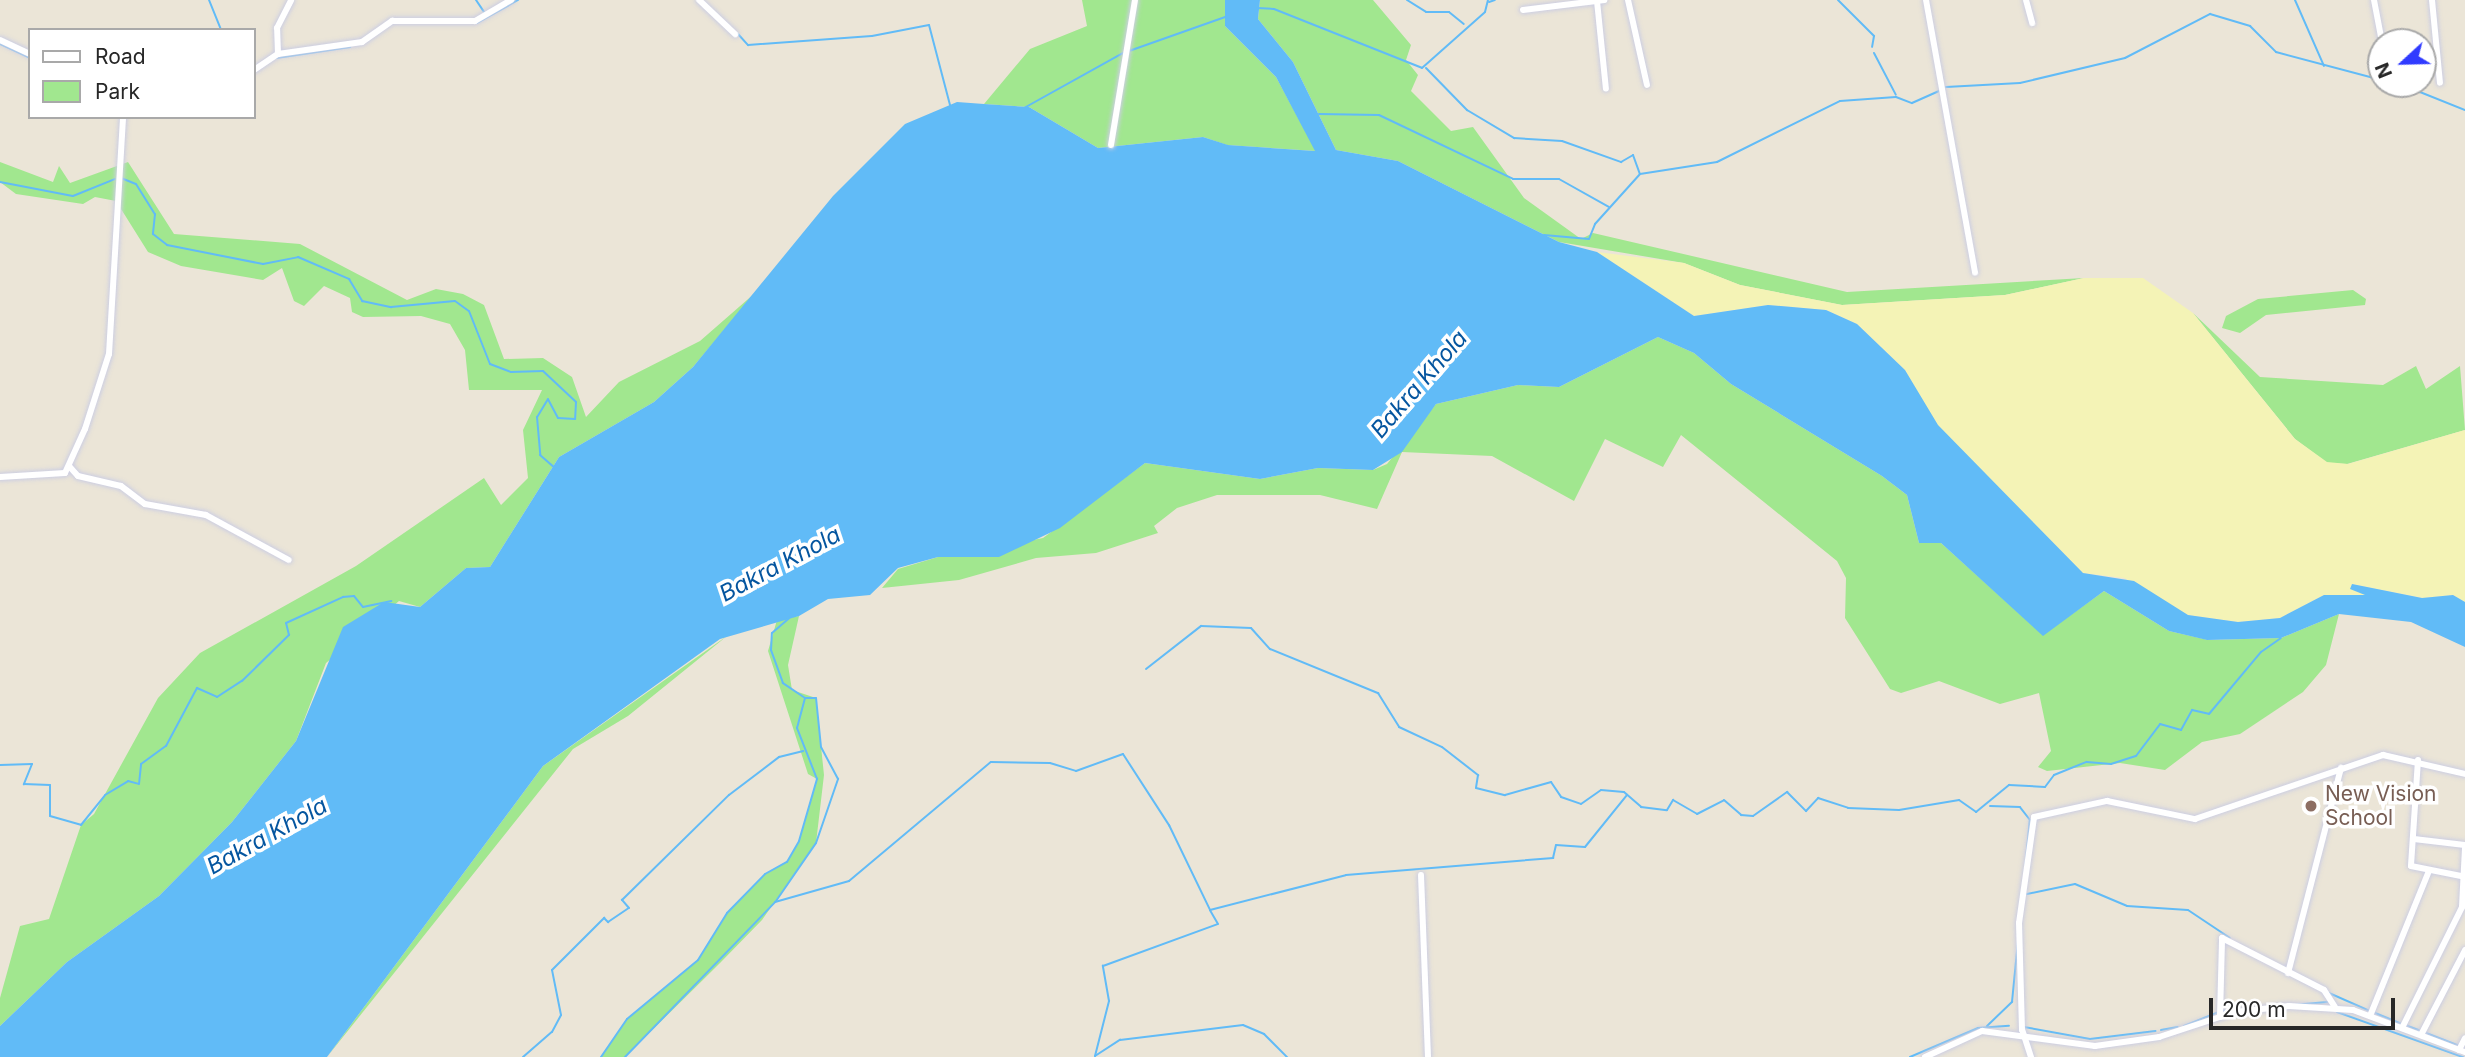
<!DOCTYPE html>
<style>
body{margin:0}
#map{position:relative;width:2465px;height:1057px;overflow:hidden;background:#ebe5d7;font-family:Inter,sans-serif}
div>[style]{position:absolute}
.green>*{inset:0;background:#a1e78f}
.sand>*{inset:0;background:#f4f3b6}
.water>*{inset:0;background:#61bbf7}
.stream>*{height:2px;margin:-1px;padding:0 1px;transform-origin:1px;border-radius:1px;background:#61bbf7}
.roads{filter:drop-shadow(0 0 2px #cccee2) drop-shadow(0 0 2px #cccee2)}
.minor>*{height:6px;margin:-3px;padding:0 3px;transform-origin:3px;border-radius:3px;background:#fff}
.dots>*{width:19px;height:19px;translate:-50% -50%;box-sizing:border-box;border:4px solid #fff;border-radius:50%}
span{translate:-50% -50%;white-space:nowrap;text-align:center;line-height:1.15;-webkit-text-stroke:7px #fff;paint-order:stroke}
.education-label{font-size:21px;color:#785e54}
.left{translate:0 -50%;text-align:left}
.water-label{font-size:23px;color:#04559f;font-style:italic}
.legend{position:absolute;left:28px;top:28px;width:228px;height:91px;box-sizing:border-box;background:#fff;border:2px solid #a9a9a9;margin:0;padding:9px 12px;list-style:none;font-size:21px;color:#272727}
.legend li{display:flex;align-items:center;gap:14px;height:35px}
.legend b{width:35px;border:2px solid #a9a9a9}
.north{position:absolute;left:2367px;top:28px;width:70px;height:70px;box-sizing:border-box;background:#fff;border:2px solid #a9a9a9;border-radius:50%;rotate:248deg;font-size:19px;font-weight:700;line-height:28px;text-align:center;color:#272727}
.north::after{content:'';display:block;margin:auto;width:24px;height:32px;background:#303bff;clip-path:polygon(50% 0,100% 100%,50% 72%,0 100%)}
.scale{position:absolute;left:2209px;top:998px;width:186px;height:32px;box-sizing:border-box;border:4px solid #272727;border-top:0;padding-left:9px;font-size:21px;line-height:24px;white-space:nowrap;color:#272727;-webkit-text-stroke:5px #fff;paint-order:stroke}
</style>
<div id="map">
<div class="green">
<div style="clip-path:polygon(1082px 0,1225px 0,1225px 26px,1276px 77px,1316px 151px,1227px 145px,1203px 137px,1098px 148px,1029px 107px,984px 104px,1030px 49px,1087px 26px)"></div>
<div style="clip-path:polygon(1260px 0,1373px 0,1411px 45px,1406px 60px,1418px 75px,1411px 91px,1451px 131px,1473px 127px,1524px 198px,1581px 239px,1593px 233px,1847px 292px,2084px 278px,2005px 295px,1842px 305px,1740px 285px,1684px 263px,1559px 242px,1398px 161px,1336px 150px,1293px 62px,1258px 19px)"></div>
<div style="clip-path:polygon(0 162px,53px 182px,59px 166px,70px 183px,128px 162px,174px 234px,300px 244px,407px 300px,436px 289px,463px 294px,484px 305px,504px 359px,543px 358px,572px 377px,586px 417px,619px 382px,700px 341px,755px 293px,693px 367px,654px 402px,559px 457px,490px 567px,466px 568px,420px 607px,399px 601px,326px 663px,296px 741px,232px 822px,159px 896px,67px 962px,0 1026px,0 998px,20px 926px,49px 919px,81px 825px,94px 814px,158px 698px,200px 653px,356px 566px,484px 478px,501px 505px,528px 478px,523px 430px,542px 390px,469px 390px,465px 350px,450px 324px,421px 316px,363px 317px,352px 312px,350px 298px,324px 286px,304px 306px,294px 301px,282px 268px,263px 280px,181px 266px,148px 252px,116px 201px,95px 197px,83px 204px,16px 194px,0 182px)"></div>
<div style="clip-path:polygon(2353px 290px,2366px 299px,2365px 305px,2266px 315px,2240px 333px,2222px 328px,2226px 316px,2258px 299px)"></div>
<div style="clip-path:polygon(2193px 313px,2260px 377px,2383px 385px,2416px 366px,2426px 389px,2460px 366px,2465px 430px,2347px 464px,2327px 463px,2295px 439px)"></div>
<div style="clip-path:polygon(1658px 337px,1694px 353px,1731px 384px,1882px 476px,1907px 495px,1919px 543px,1941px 543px,2043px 635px,2104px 591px,2169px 631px,2208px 640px,2281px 638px,2339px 614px,2326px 665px,2303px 692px,2240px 734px,2202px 742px,2165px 770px,2120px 763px,2047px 771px,2038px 767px,2051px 751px,2039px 693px,2000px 704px,1939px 681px,1901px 693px,1890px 689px,1845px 618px,1846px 578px,1837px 561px,1681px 435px,1663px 467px,1605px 439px,1574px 501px,1492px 456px,1402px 452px,1377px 509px,1320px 495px,1217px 495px,1177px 508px,1154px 526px,1158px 533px,1096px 553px,1036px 558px,959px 580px,882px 588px,898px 569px,938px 557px,998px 557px,1018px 543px,1043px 538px,1145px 463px,1260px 479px,1318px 468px,1373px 470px,1387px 464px,1436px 404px,1518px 385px,1559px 387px)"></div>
<div style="clip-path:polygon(799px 616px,788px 665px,792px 690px,816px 698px,824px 775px,816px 843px,762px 920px,720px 963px,625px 1057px,601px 1057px,627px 1019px,698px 960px,727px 913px,765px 874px,787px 862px,799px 841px,817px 779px,808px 774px,768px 651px,777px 620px)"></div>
<div style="clip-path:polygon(727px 636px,628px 716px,573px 749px,327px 1057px,543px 766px)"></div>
</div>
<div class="sand">
<div style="clip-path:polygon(1597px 252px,1684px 263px,1740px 285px,1842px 305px,2005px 295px,2084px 278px,2143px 278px,2193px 313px,2295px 439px,2327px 462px,2348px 464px,2465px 430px,2465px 602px,2453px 595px,2423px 598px,2352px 584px,2368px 595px,2324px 595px,2280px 618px,2238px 622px,2188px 615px,2124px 578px,2083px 573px,1937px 425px,1905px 370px,1857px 324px,1826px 310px,1768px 305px,1694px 316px)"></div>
</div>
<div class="water">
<div style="clip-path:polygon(1225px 0,1260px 0,1258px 19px,1293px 62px,1336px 150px,1398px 161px,1559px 242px,1597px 252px,1694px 316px,1768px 305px,1826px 310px,1857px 324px,1905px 370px,1938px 425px,2083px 573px,2134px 581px,2188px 615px,2238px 622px,2280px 618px,2324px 595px,2365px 595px,2350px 589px,2352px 584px,2422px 598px,2453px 595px,2465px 602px,2465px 647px,2411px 622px,2339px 614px,2281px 638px,2207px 640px,2169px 631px,2104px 591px,2043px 636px,1941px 543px,1919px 543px,1907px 495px,1882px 476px,1731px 384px,1694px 353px,1658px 337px,1559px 387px,1518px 385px,1436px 404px,1402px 452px,1373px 470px,1318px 468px,1260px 479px,1145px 463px,1060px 528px,999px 557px,938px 557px,898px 568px,870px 595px,828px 599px,799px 616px,720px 639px,543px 766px,327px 1057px,0 1057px,0 1026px,67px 962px,159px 896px,232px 822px,296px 741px,343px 627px,384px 602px,420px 607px,466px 568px,490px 567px,559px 457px,654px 402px,693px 367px,833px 196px,905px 124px,957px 102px,984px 104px,1029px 107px,1098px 148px,1203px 137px,1228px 145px,1315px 151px,1276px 77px,1225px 26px)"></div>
</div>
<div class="stream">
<div style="left:209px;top:0;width:32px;rotate:68deg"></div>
<div style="left:476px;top:0;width:14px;rotate:56deg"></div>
<div style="left:1407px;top:0;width:22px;rotate:32deg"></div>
<div style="left:1426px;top:12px;width:23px"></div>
<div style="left:1449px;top:12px;width:19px;rotate:39deg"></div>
<div style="left:1838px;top:0;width:51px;rotate:45deg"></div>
<div style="left:1874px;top:36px;width:11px;rotate:100deg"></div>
<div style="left:2295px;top:0;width:72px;rotate:66.3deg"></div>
<div style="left:1489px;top:2px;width:6px;rotate:-18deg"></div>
<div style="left:1257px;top:8px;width:17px;rotate:3deg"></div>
<div style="left:1274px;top:9px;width:159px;rotate:21.7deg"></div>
<div style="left:1422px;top:68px;width:84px;rotate:-41.6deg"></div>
<div style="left:1485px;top:12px;width:12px;rotate:-76deg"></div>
<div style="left:477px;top:23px;width:47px;rotate:-29.3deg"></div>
<div style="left:738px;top:34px;width:15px;rotate:48deg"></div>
<div style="left:748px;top:45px;width:124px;rotate:-4.2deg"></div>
<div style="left:872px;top:36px;width:58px;rotate:-10.9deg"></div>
<div style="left:929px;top:25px;width:83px;rotate:75.3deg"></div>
<div style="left:0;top:44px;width:33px;rotate:25deg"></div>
<div style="left:1129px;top:51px;width:102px;rotate:-19.5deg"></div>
<div style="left:1874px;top:53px;width:47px;rotate:62.4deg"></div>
<div style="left:276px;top:58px;width:75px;rotate:-8.5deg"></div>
<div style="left:1426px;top:68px;width:59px;rotate:45.7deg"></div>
<div style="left:1467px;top:110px;width:55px;rotate:30.8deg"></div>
<div style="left:1514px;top:138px;width:48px;rotate:3.6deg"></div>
<div style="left:1562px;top:141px;width:63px;rotate:19.6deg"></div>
<div style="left:1621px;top:162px;width:14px;rotate:-30deg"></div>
<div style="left:1633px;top:155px;width:20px;rotate:70deg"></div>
<div style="left:2400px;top:84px;width:70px;rotate:21.8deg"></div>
<div style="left:1946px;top:87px;width:74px;rotate:-3.1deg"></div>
<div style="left:2020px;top:83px;width:108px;rotate:-13.4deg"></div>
<div style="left:2125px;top:58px;width:96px;rotate:-27.4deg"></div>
<div style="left:2210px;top:14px;width:42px;rotate:16.7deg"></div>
<div style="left:2250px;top:26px;width:37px;rotate:45deg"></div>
<div style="left:2276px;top:52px;width:109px;rotate:14.9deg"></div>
<div style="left:1024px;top:108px;width:113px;rotate:-29.1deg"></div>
<div style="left:1319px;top:114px;width:60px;rotate:1deg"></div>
<div style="left:1379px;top:115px;width:148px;rotate:25.5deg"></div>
<div style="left:1513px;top:179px;width:46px"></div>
<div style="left:1559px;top:179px;width:57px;rotate:29.2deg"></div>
<div style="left:121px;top:178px;width:16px;rotate:22deg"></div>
<div style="left:136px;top:184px;width:36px;rotate:58deg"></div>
<div style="left:155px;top:214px;width:20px;rotate:96deg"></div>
<div style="left:153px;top:234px;width:18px;rotate:38deg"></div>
<div style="left:167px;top:245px;width:98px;rotate:11.2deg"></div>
<div style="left:263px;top:264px;width:36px;rotate:-11deg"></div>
<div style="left:298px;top:257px;width:56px;rotate:23.3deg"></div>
<div style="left:349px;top:279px;width:26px;rotate:59deg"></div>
<div style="left:362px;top:301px;width:30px;rotate:12deg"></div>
<div style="left:391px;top:307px;width:64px;rotate:-5.4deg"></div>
<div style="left:455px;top:301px;width:17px;rotate:36deg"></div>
<div style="left:469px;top:311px;width:57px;rotate:68.4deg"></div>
<div style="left:490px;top:364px;width:22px;rotate:21deg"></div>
<div style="left:511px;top:372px;width:32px;rotate:-2deg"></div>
<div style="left:543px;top:371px;width:45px;rotate:43.2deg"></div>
<div style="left:576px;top:402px;width:17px;rotate:93deg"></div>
<div style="left:575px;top:419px;width:17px;rotate:-177deg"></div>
<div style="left:558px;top:418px;width:21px;rotate:-118deg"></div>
<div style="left:548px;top:399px;width:21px;rotate:121deg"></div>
<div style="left:537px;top:417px;width:38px;rotate:85deg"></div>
<div style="left:540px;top:455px;width:20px;rotate:41deg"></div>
<div style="left:0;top:182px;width:74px;rotate:10.9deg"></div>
<div style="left:73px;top:196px;width:45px;rotate:-22deg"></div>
<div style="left:1544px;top:235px;width:45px;rotate:5.1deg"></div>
<div style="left:1589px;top:239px;width:16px;rotate:-68deg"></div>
<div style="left:1595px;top:224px;width:67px;rotate:-48deg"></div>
<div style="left:1640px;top:174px;width:78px;rotate:-8.9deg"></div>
<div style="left:1717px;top:162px;width:137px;rotate:-26.4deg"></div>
<div style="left:1840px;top:101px;width:56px;rotate:-4.1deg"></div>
<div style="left:1896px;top:97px;width:17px;rotate:21deg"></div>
<div style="left:1912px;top:103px;width:32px;rotate:-24deg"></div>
<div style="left:1146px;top:669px;width:70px;rotate:-38deg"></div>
<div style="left:1201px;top:626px;width:50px;rotate:2.3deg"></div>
<div style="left:1251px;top:628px;width:28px;rotate:48deg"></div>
<div style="left:1270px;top:649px;width:117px;rotate:22.2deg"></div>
<div style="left:1378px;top:693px;width:40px;rotate:58deg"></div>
<div style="left:1399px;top:727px;width:47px;rotate:24.9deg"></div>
<div style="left:1442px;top:747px;width:46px;rotate:37.9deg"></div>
<div style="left:1478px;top:775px;width:13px;rotate:99deg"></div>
<div style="left:1476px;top:788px;width:30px;rotate:14deg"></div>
<div style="left:1505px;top:795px;width:48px;rotate:-15.8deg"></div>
<div style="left:1551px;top:782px;width:18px;rotate:56deg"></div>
<div style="left:1561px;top:797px;width:21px;rotate:19deg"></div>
<div style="left:1581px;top:804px;width:24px;rotate:-35deg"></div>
<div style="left:1601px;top:790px;width:23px;rotate:5deg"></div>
<div style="left:1624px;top:792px;width:23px;rotate:41deg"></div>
<div style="left:1641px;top:807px;width:26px;rotate:7deg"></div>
<div style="left:1667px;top:810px;width:12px;rotate:-59deg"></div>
<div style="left:1673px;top:800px;width:28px;rotate:30deg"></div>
<div style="left:1697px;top:814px;width:30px;rotate:-27deg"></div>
<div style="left:1724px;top:800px;width:23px;rotate:41deg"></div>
<div style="left:1741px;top:815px;width:12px;rotate:5deg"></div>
<div style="left:1753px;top:816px;width:42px;rotate:-35.2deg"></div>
<div style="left:1787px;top:792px;width:27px;rotate:45deg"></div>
<div style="left:1806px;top:811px;width:18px;rotate:-47deg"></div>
<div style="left:1818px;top:798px;width:32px;rotate:18deg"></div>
<div style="left:1848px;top:808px;width:51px;rotate:2.2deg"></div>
<div style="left:1899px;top:810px;width:61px;rotate:-9.5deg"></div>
<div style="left:1959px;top:800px;width:21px;rotate:35deg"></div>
<div style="left:1976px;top:812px;width:43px;rotate:-39.3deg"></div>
<div style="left:2009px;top:785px;width:36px;rotate:3deg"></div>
<div style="left:2045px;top:787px;width:15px;rotate:-53deg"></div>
<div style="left:2054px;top:775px;width:35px;rotate:-22deg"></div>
<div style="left:2087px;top:762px;width:24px;rotate:5deg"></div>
<div style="left:2111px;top:764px;width:26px;rotate:-18deg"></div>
<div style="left:2136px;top:756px;width:40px;rotate:-53deg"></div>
<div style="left:2160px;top:724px;width:22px;rotate:16deg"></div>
<div style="left:2181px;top:730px;width:23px;rotate:-61deg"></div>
<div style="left:2192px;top:710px;width:17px;rotate:13deg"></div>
<div style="left:2209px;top:714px;width:81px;rotate:-50deg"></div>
<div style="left:2261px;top:652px;width:24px;rotate:-35deg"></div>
<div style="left:0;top:765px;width:32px;rotate:-2deg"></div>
<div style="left:32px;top:764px;width:22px;rotate:112deg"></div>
<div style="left:24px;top:784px;width:26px;rotate:2deg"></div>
<div style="left:50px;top:785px;width:31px;rotate:90deg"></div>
<div style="left:50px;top:816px;width:32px;rotate:16deg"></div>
<div style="left:81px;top:825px;width:38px;rotate:-51deg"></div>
<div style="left:105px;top:795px;width:27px;rotate:-31deg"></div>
<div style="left:128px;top:781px;width:11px;rotate:15deg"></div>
<div style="left:139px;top:784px;width:20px;rotate:-84deg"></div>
<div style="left:141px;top:764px;width:31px;rotate:-36deg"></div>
<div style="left:166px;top:746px;width:66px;rotate:-61.9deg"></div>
<div style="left:197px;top:688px;width:22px;rotate:24deg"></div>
<div style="left:217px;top:697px;width:30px;rotate:-33deg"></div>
<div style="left:242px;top:681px;width:66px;rotate:-44.4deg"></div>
<div style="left:289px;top:635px;width:12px;rotate:-104deg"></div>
<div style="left:286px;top:623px;width:63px;rotate:-24.5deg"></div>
<div style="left:343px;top:597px;width:11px;rotate:-5deg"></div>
<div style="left:354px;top:596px;width:14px;rotate:51deg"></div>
<div style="left:363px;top:607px;width:29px;rotate:-12deg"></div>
<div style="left:2027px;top:894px;width:49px;rotate:-11.8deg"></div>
<div style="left:2075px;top:884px;width:56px;rotate:22.9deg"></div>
<div style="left:2127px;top:906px;width:61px;rotate:3.8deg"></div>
<div style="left:2188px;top:910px;width:50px;rotate:33.7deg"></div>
<div style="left:776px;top:901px;width:70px;rotate:-55.4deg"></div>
<div style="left:816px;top:843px;width:68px;rotate:-71deg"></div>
<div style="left:838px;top:779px;width:36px;rotate:-118deg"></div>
<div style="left:821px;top:747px;width:49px;rotate:-95.8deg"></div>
<div style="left:816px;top:698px;width:11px;rotate:180deg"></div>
<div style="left:2329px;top:993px;width:45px;rotate:23.7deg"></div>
<div style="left:2223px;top:1011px;width:105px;rotate:-4.9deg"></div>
<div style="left:2337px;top:1012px;width:134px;rotate:19.7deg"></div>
<div style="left:2375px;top:1013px;width:27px;rotate:22deg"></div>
<div style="left:2405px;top:1025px;width:15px;rotate:20deg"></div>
<div style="left:1987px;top:1026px;width:35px;rotate:-44deg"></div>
<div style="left:2012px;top:1002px;width:183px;rotate:-84.4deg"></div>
<div style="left:2030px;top:820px;width:16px;rotate:-128deg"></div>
<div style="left:2020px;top:807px;width:30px;rotate:-178deg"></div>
<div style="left:2184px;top:1026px;width:35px;rotate:-22deg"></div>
<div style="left:2024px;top:1027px;width:67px;rotate:10.3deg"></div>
<div style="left:2090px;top:1039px;width:66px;rotate:-6.9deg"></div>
<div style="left:2161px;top:1030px;width:17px;rotate:-10deg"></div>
<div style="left:2426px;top:1033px;width:36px;rotate:21deg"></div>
<div style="left:1095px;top:1056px;width:57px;rotate:-75.7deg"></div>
<div style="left:1109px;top:1001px;width:36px;rotate:-100deg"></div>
<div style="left:1103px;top:966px;width:122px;rotate:-20.1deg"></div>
<div style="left:1218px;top:924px;width:16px;rotate:-120deg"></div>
<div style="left:1210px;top:910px;width:140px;rotate:-14.4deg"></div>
<div style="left:1346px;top:875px;width:208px;rotate:-4.7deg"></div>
<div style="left:1553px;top:858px;width:13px;rotate:-77deg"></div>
<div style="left:1556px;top:845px;width:29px;rotate:4deg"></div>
<div style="left:1585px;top:847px;width:67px;rotate:-51.1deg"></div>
<div style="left:1095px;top:1056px;width:30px;rotate:-33deg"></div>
<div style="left:1120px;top:1040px;width:124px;rotate:-7deg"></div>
<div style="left:1243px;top:1025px;width:23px;rotate:23deg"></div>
<div style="left:1264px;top:1034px;width:33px;rotate:45deg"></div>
<div style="left:523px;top:1057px;width:38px;rotate:-41deg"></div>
<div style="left:552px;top:1032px;width:19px;rotate:-62deg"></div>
<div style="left:561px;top:1015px;width:46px;rotate:-101.3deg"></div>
<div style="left:552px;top:970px;width:74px;rotate:-45deg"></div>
<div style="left:604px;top:918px;width:6px;rotate:45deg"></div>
<div style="left:608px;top:922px;width:25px;rotate:-34deg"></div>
<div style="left:629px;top:908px;width:11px;rotate:-131deg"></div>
<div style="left:622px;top:900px;width:150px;rotate:-44.5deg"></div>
<div style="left:729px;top:795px;width:63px;rotate:-37.2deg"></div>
<div style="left:779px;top:757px;width:25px;rotate:-14deg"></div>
<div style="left:601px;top:1057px;width:46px;rotate:-55.6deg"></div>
<div style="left:627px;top:1019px;width:92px;rotate:-39.7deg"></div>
<div style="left:698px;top:960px;width:55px;rotate:-58.3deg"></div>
<div style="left:727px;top:913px;width:54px;rotate:-45.7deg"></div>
<div style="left:765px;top:874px;width:25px;rotate:-29deg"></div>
<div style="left:787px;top:862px;width:24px;rotate:-60deg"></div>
<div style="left:799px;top:841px;width:65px;rotate:-73.8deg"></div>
<div style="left:817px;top:779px;width:55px;rotate:-111.4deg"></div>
<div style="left:797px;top:728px;width:31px;rotate:-75deg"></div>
<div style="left:805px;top:698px;width:27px;rotate:-146deg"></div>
<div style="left:783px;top:683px;width:35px;rotate:-110deg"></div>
<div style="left:771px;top:650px;width:17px;rotate:-87deg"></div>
<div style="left:772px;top:633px;width:23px;rotate:-41deg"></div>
<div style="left:625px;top:1057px;width:216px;rotate:-45.9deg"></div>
<div style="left:775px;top:902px;width:77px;rotate:-15.8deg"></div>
<div style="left:849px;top:881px;width:185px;rotate:-40deg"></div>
<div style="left:991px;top:762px;width:59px;rotate:1deg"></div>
<div style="left:1050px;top:763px;width:27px;rotate:17deg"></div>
<div style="left:1076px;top:771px;width:50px;rotate:-19.9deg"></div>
<div style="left:1123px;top:754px;width:85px;rotate:57.1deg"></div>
<div style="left:1169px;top:825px;width:94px;rotate:64.2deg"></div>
<div style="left:1910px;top:1057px;width:74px;rotate:-23.1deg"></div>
<div style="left:1978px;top:1028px;width:31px;rotate:-4deg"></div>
</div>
<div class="roads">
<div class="minor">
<div style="left:699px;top:0;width:50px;rotate:43.4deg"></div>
<div style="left:1628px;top:0;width:87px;rotate:77.4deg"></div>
<div style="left:1926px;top:0;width:277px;rotate:79.8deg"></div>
<div style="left:2026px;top:0;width:24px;rotate:75deg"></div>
<div style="left:2374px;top:0;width:43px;rotate:79.2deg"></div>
<div style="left:2432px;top:0;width:83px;rotate:84.5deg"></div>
<div style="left:1597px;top:1px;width:88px;rotate:84.2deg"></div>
<div style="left:1523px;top:10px;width:82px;rotate:-7deg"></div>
<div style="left:0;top:40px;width:33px;rotate:25deg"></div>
<div style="left:278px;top:54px;width:26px;rotate:-92deg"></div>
<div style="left:277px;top:28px;width:31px;rotate:-63deg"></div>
<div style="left:254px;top:70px;width:29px;rotate:-34deg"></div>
<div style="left:278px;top:54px;width:85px;rotate:-8.1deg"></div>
<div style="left:362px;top:42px;width:37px;rotate:-35deg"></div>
<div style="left:392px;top:21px;width:83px"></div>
<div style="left:475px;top:21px;width:42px;rotate:-30.3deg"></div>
<div style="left:1111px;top:145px;width:147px;rotate:-80.6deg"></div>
<div style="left:69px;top:466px;width:13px;rotate:48deg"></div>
<div style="left:78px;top:476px;width:44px;rotate:13.1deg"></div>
<div style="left:121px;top:486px;width:30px;rotate:37deg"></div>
<div style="left:145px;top:504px;width:62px;rotate:10.2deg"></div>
<div style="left:206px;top:515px;width:94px;rotate:28.5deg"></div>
<div style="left:0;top:477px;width:65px;rotate:-3.5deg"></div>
<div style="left:65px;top:473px;width:48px;rotate:-65.6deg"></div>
<div style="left:85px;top:429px;width:79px;rotate:-72.3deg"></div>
<div style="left:109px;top:354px;width:237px;rotate:-86.6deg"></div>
<div style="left:2418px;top:760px;width:106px;rotate:93.8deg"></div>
<div style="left:2411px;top:866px;width:51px;rotate:11.3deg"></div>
<div style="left:2414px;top:839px;width:51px;rotate:6.7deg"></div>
<div style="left:1421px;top:875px;width:182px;rotate:87.8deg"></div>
<div style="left:2288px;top:973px;width:212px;rotate:-75.5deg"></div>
<div style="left:2370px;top:1016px;width:157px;rotate:-67.9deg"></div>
<div style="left:2220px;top:1017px;width:79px;rotate:-88.5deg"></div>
<div style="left:2222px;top:938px;width:114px;rotate:27deg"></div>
<div style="left:2324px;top:990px;width:20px;rotate:57deg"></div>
<div style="left:2402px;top:1028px;width:135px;rotate:-63.6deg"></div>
<div style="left:2462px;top:907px;width:59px;rotate:-87.1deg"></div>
<div style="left:2421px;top:1035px;width:96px;rotate:-62.6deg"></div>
<div style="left:2459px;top:1050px;width:13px;rotate:-63deg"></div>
<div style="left:1925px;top:1057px;width:63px;rotate:-24.5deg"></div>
<div style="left:1982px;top:1031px;width:114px;rotate:7.6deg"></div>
<div style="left:2095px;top:1046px;width:65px;rotate:-8deg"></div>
<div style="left:2159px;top:1037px;width:80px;rotate:-18.2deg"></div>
<div style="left:2235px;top:1012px;width:54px;rotate:-6.3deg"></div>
<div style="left:2289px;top:1006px;width:64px;rotate:3.6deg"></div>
<div style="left:2353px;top:1010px;width:120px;rotate:20.6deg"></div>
<div style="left:2031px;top:1057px;width:28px;rotate:-108deg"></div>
<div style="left:2022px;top:1030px;width:107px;rotate:-91.6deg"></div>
<div style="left:2019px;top:923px;width:107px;rotate:-81.9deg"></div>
<div style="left:2034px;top:817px;width:75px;rotate:-12.4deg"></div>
<div style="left:2107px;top:801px;width:90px;rotate:11.6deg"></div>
<div style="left:2195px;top:819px;width:199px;rotate:-18.8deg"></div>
<div style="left:2383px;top:755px;width:84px;rotate:13deg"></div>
</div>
</div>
<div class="dots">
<div style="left:2311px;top:806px;background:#8d6e63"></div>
</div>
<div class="education-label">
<span class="left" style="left:2325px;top:806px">New Vision<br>School</span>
</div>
<div class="water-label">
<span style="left:1419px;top:384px;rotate:-49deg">Bakra Khola</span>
<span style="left:780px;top:564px;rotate:-28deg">Bakra Khola</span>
<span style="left:267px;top:836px;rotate:-29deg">Bakra Khola</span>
</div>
<ul class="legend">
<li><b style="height:9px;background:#fff"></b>Road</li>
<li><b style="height:19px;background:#a1e78f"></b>Park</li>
</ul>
<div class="north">N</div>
<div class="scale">200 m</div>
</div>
